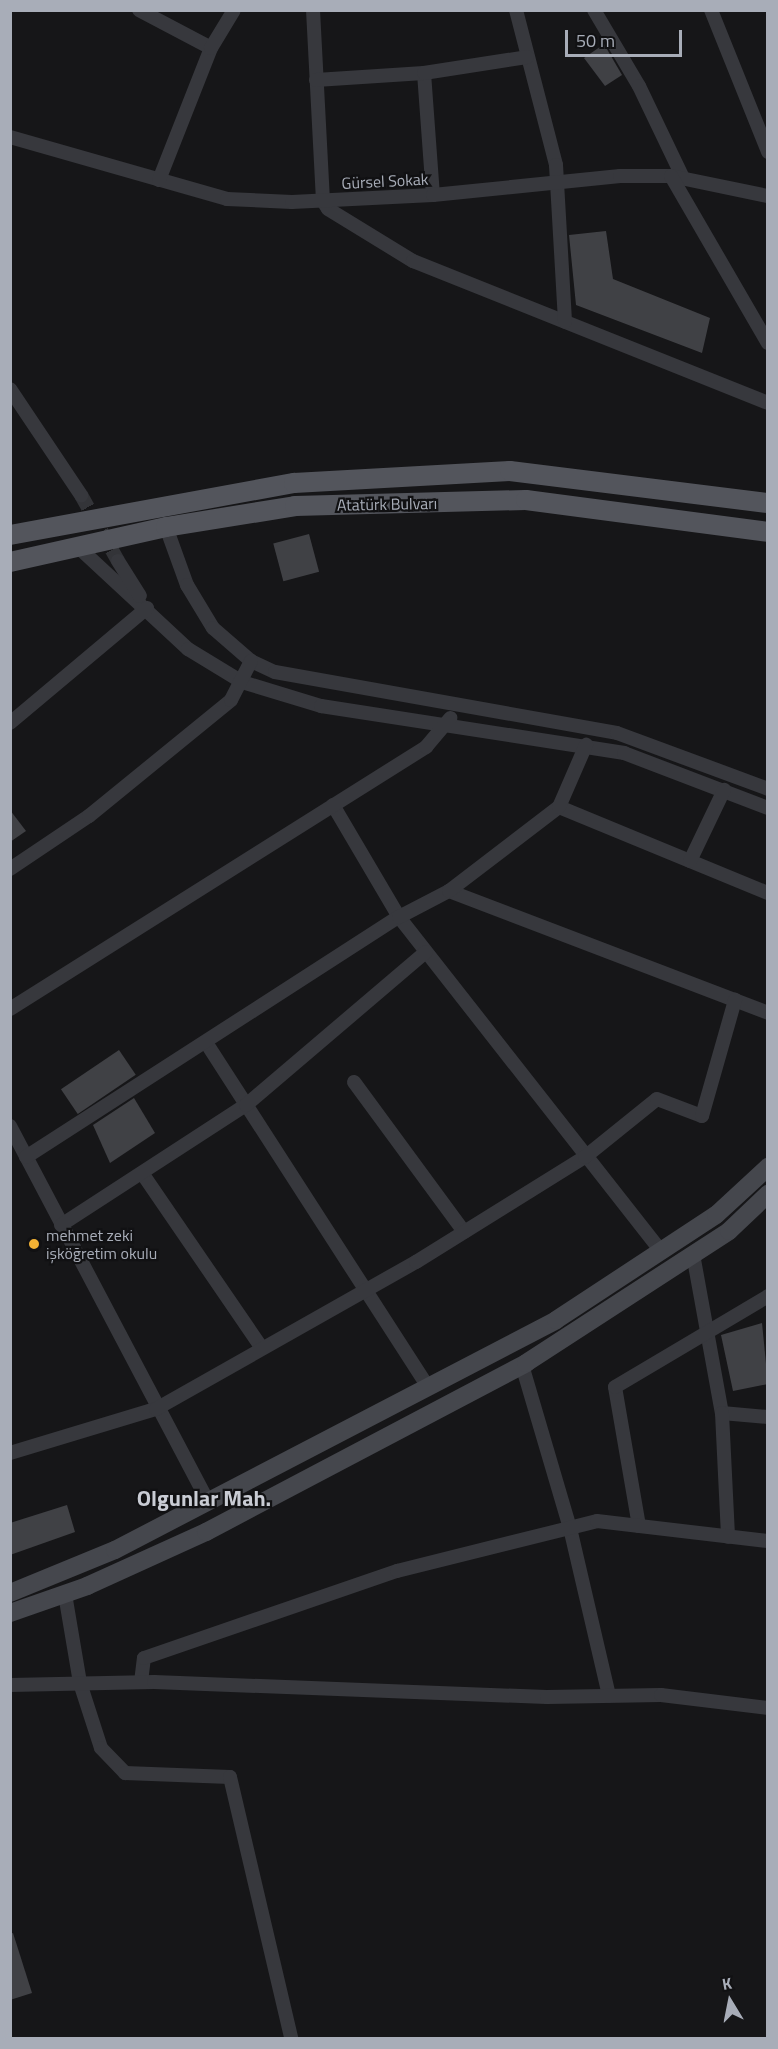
<!DOCTYPE html>
<meta charset="utf-8">
<style>
body{margin:0}
#map{position:relative;width:778px;height:2049px;overflow:hidden;background:#161618;font-family:"Titillium Web",sans-serif}
div>[style]{position:absolute}
.building>*{inset:0;background:#404145;transform-origin:0 0}
.street-tunnel>*{height:14px;margin-top:-7px;transform-origin:0;background:repeating-linear-gradient(90deg,#333438 0 14px,transparent 0 21px)}
.street>*{height:14px;margin:-7px;padding:0 7px;transform-origin:7px;border-radius:7px;background:#37383d}
.secondary>*{height:18px;margin:-9px;padding:0 9px;transform-origin:9px;border-radius:9px;background:#45474d}
.primary>*{height:20px;margin:-10px;padding:0 10px;transform-origin:10px;border-radius:10px;background:#53555c}
.dots>*{width:16px;height:16px;translate:-50% -50%;box-sizing:border-box;border:3px solid #111113;border-radius:50%}
span{translate:-50% -50%;white-space:nowrap;text-align:center;line-height:1.15;-webkit-text-stroke:4.5px #111113;paint-order:stroke}
.street-label{font-size:16px;color:#a8adb8}
.poi-label{font-size:16px;color:#a8adb8}
.left{translate:0 -50%;text-align:left}
.district-label{font-size:22px;color:#c9ccd4;font-weight:700}
.frame{position:absolute;inset:0;border:12px solid #a8adb8;pointer-events:none}
.north{position:absolute;left:700px;top:1971px;width:60px;height:60px;-webkit-text-stroke:4px #111113;paint-order:stroke;rotate:350deg;font-size:16px;font-weight:700;line-height:24px;text-align:center;color:#a8adb8}
.north::after{content:'';display:block;margin:auto;width:21px;height:27px;background:#a8adb8;clip-path:polygon(50% 0,100% 100%,50% 72%,0 100%)}
.scale{position:absolute;left:565px;top:30px;width:117px;height:27px;box-sizing:border-box;border:3px solid #a8adb8;border-top:0;padding-left:8px;font-size:18px;line-height:21px;white-space:nowrap;color:#a8adb8;-webkit-text-stroke:4px #111113;paint-order:stroke}
</style>
<div id="map">
<div class="building">
<div style="clip-path:polygon(604px 44px,622px 75px,605px 86px,584px 58px)"></div>
<div style="clip-path:polygon(606px 231px,613px 279px,710px 318px,702px 353px,576px 305px,569px 235px)"></div>
<div style="left:309px;top:534px;width:39px;height:37px;rotate:75deg"></div>
<div style="clip-path:polygon(10px 810px,26px 831px,10px 842px)"></div>
<div style="left:119px;top:1050px;width:30px;height:70px;rotate:56deg"></div>
<div style="clip-path:polygon(134px 1098px,155px 1133px,110px 1163px,93px 1125px)"></div>
<div style="clip-path:polygon(762px 1323px,768px 1384px,733px 1391px,721px 1335px)"></div>
<div style="clip-path:polygon(67px 1505px,75px 1532px,10px 1555px,10px 1523px)"></div>
<div style="clip-path:polygon(13px 1933px,32px 1993px,10px 2000px,10px 1934px)"></div>
</div>
<div class="street-tunnel">
<div style="left:81px;top:495px;width:76px;rotate:60.7deg"></div>
</div>
<div class="street">
<div style="left:139px;top:10px;width:81px;rotate:27.8deg"></div>
<div style="left:313px;top:10px;width:191px;rotate:87deg"></div>
<div style="left:323px;top:201px;width:9px;rotate:58deg"></div>
<div style="left:328px;top:209px;width:100px;rotate:31.5deg"></div>
<div style="left:413px;top:261px;width:382px;rotate:21.8deg"></div>
<div style="left:516px;top:10px;width:160px;rotate:75.5deg"></div>
<div style="left:556px;top:165px;width:157px;rotate:86.7deg"></div>
<div style="left:594px;top:10px;width:88px;rotate:59.4deg"></div>
<div style="left:639px;top:86px;width:102px;rotate:64.4deg"></div>
<div style="left:711px;top:10px;width:153px;rotate:68.1deg"></div>
<div style="left:424px;top:73px;width:122px;rotate:85.8deg"></div>
<div style="left:316px;top:80px;width:108px;rotate:-3.7deg"></div>
<div style="left:424px;top:73px;width:104px;rotate:-8.8deg"></div>
<div style="left:10px;top:137px;width:226px;rotate:15.9deg"></div>
<div style="left:227px;top:199px;width:65px;rotate:2.6deg"></div>
<div style="left:292px;top:202px;width:141px;rotate:-2.8deg"></div>
<div style="left:433px;top:195px;width:188px;rotate:-5.8deg"></div>
<div style="left:620px;top:176px;width:51px"></div>
<div style="left:671px;top:176px;width:99px;rotate:11.7deg"></div>
<div style="left:671px;top:176px;width:193px;rotate:59.9deg"></div>
<div style="left:159px;top:180px;width:142px;rotate:-68.5deg"></div>
<div style="left:211px;top:48px;width:44px;rotate:-58.8deg"></div>
<div style="left:10px;top:389px;width:128px;rotate:56.2deg"></div>
<div style="left:166px;top:527px;width:62px;rotate:70.1deg"></div>
<div style="left:187px;top:585px;width:50px;rotate:58.8deg"></div>
<div style="left:213px;top:628px;width:50px;rotate:41deg"></div>
<div style="left:251px;top:661px;width:26px;rotate:25deg"></div>
<div style="left:275px;top:672px;width:347px;rotate:10.1deg"></div>
<div style="left:617px;top:733px;width:161px;rotate:20.3deg"></div>
<div style="left:76px;top:545px;width:153px;rotate:42.9deg"></div>
<div style="left:188px;top:649px;width:63px;rotate:31.4deg"></div>
<div style="left:242px;top:682px;width:83px;rotate:16.9deg"></div>
<div style="left:321px;top:706px;width:307px;rotate:8.8deg"></div>
<div style="left:624px;top:753px;width:154px;rotate:20.9deg"></div>
<div style="left:118px;top:561px;width:41px;rotate:57.8deg"></div>
<div style="left:10px;top:723px;width:179px;rotate:-40deg"></div>
<div style="left:333px;top:805px;width:130px;rotate:59.5deg"></div>
<div style="left:399px;top:917px;width:424px;rotate:51.9deg"></div>
<div style="left:559px;top:807px;width:226px;rotate:22.4deg"></div>
<div style="left:690px;top:861px;width:79px;rotate:-64.4deg"></div>
<div style="left:10px;top:869px;width:95px;rotate:-33.9deg"></div>
<div style="left:89px;top:816px;width:183px;rotate:-39.2deg"></div>
<div style="left:231px;top:700px;width:44px;rotate:-62.9deg"></div>
<div style="left:449px;top:891px;width:342px;rotate:20.9deg"></div>
<div style="left:10px;top:1009px;width:492px;rotate:-32.2deg"></div>
<div style="left:426px;top:747px;width:38px;rotate:-50deg"></div>
<div style="left:207px;top:1044px;width:409px;rotate:57.2deg"></div>
<div style="left:354px;top:1082px;width:186px;rotate:53.7deg"></div>
<div style="left:10px;top:1126px;width:426px;rotate:62.2deg"></div>
<div style="left:26px;top:1157px;width:444px;rotate:-32.8deg"></div>
<div style="left:399px;top:917px;width:56px;rotate:-27.5deg"></div>
<div style="left:449px;top:891px;width:138px;rotate:-37.4deg"></div>
<div style="left:559px;top:807px;width:68px;rotate:-66.5deg"></div>
<div style="left:142px;top:1173px;width:212px;rotate:55.6deg"></div>
<div style="left:61px;top:1225px;width:221px;rotate:-33deg"></div>
<div style="left:246px;top:1105px;width:236px;rotate:-40.4deg"></div>
<div style="left:693px;top:1254px;width:162px;rotate:79.7deg"></div>
<div style="left:722px;top:1413px;width:46px;rotate:5deg"></div>
<div style="left:522px;top:1365px;width:170px;rotate:73.6deg"></div>
<div style="left:570px;top:1528px;width:172px;rotate:76.9deg"></div>
<div style="left:722px;top:1413px;width:124px;rotate:87.2deg"></div>
<div style="left:10px;top:1453px;width:152px;rotate:-16.8deg"></div>
<div style="left:156px;top:1409px;width:299px;rotate:-29.5deg"></div>
<div style="left:416px;top:1262px;width:199px;rotate:-31.9deg"></div>
<div style="left:585px;top:1157px;width:92px;rotate:-38.9deg"></div>
<div style="left:657px;top:1099px;width:48px;rotate:20.7deg"></div>
<div style="left:702px;top:1116px;width:121px;rotate:-74.1deg"></div>
<div style="left:639px;top:1526px;width:141px;rotate:-99.8deg"></div>
<div style="left:615px;top:1387px;width:178px;rotate:-30.7deg"></div>
<div style="left:65px;top:1594px;width:90px;rotate:80.4deg"></div>
<div style="left:80px;top:1683px;width:68px;rotate:72.1deg"></div>
<div style="left:101px;top:1748px;width:35px;rotate:46deg"></div>
<div style="left:125px;top:1773px;width:105px;rotate:2.2deg"></div>
<div style="left:230px;top:1777px;width:268px;rotate:76.8deg"></div>
<div style="left:141px;top:1682px;width:24px;rotate:-83deg"></div>
<div style="left:144px;top:1658px;width:268px;rotate:-19deg"></div>
<div style="left:397px;top:1571px;width:206px;rotate:-14deg"></div>
<div style="left:597px;top:1521px;width:172px;rotate:6.7deg"></div>
<div style="left:10px;top:1685px;width:144px;rotate:-1.2deg"></div>
<div style="left:154px;top:1682px;width:393px;rotate:2.2deg"></div>
<div style="left:547px;top:1697px;width:114px;rotate:-1deg"></div>
<div style="left:661px;top:1695px;width:108px;rotate:6.9deg"></div>
</div>
<div class="secondary">
<div style="left:10px;top:1593px;width:113px;rotate:-22.3deg"></div>
<div style="left:115px;top:1550px;width:497px;rotate:-27.5deg"></div>
<div style="left:556px;top:1320px;width:191px;rotate:-33.3deg"></div>
<div style="left:716px;top:1215px;width:71px;rotate:-42.7deg"></div>
<div style="left:10px;top:1613px;width:82px;rotate:-19.3deg"></div>
<div style="left:87px;top:1586px;width:131px;rotate:-24.4deg"></div>
<div style="left:206px;top:1532px;width:362px;rotate:-27.8deg"></div>
<div style="left:526px;top:1363px;width:242px;rotate:-33deg"></div>
<div style="left:729px;top:1231px;width:54px;rotate:-43.5deg"></div>
</div>
<div class="primary">
<div style="left:10px;top:535px;width:289px;rotate:-10.4deg"></div>
<div style="left:294px;top:483px;width:216px;rotate:-3.2deg"></div>
<div style="left:510px;top:471px;width:260px;rotate:7.1deg"></div>
<div style="left:10px;top:562px;width:160px;rotate:-12.6deg"></div>
<div style="left:166px;top:527px;width:131px;rotate:-9.2deg"></div>
<div style="left:295px;top:506px;width:231px;rotate:-1.5deg"></div>
<div style="left:526px;top:500px;width:244px;rotate:7.5deg"></div>
</div>
<div class="dots">
<div style="left:34px;top:1244px;background:#f2b134"></div>
</div>
<div class="street-label">
<span style="left:385px;top:181px;rotate:-3deg">Gürsel Sokak</span>
<span style="left:387px;top:504px;rotate:-1deg">Atatürk Bulvarı</span>
</div>
<div class="poi-label">
<span class="left" style="left:46px;top:1244px">mehmet zeki<br>işköğretim okulu</span>
</div>
<div class="district-label">
<span style="left:204px;top:1499px">Olgunlar Mah.</span>
</div>
<div class="frame"></div>
<div class="north">K</div>
<div class="scale">50 m</div>
</div>
